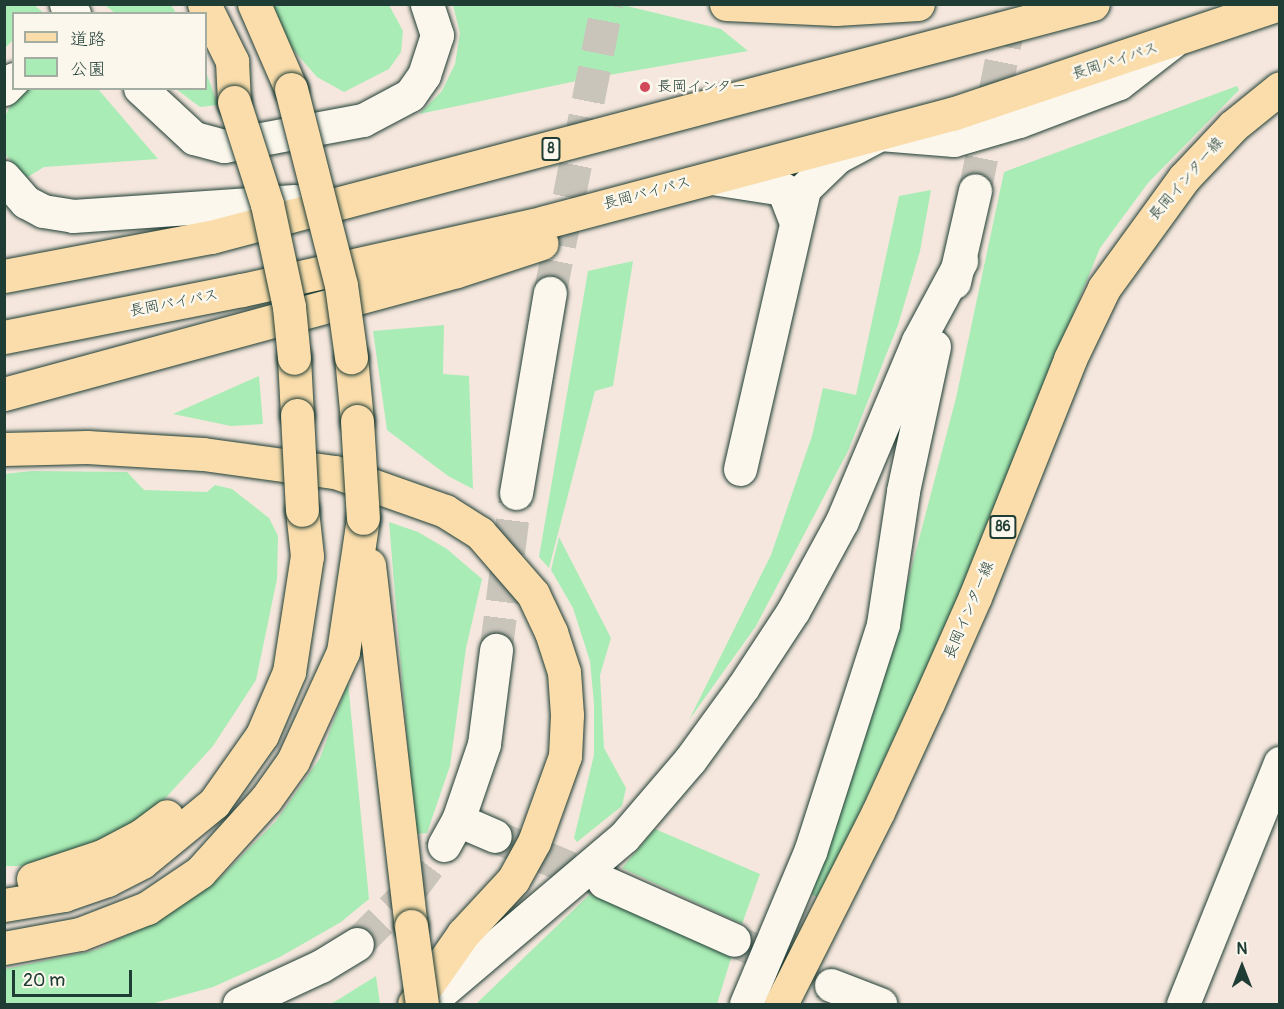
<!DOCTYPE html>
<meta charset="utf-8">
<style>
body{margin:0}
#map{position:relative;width:1284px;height:1009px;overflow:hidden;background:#f5e7dd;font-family:Pangolin,"Klee One",sans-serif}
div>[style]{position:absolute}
.green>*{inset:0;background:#aaecb6}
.minor-tunnel>*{height:33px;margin-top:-16.5px;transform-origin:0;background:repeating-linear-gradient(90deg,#cac5bb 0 33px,transparent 0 49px)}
.roads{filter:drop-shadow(0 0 2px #1f3d34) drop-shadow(0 0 2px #1f3d34)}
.minor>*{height:33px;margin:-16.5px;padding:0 16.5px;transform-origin:16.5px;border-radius:16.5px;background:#fbf7ec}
.major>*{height:33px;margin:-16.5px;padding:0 16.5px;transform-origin:16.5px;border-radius:16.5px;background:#faddab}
.highway>*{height:33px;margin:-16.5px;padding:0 16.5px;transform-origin:16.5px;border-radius:16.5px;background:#faddab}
.bridges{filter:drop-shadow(0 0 2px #1f3d34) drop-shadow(0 0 2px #1f3d34)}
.highway-bridge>*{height:33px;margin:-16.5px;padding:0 16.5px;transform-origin:16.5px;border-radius:16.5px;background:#faddab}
.dots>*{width:16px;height:16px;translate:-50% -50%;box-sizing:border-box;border:3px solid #fbf7ec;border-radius:50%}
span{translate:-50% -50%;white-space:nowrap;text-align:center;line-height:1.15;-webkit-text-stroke:5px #fbf7ec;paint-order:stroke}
.shield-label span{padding:2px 4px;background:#fbf7ec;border:2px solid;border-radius:4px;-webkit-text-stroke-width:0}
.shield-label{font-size:14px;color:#1f3d34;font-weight:700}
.street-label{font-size:15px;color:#1f3d34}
.poi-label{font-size:15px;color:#1f3d34}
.left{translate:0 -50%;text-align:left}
.frame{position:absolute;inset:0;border:6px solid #1f3d34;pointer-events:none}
.legend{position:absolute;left:12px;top:12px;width:195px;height:78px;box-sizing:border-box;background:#fbf7ec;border:2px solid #a3ada2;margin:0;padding:8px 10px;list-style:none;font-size:18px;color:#1f3d34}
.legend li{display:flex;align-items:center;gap:12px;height:30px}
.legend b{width:30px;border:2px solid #a3ada2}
.north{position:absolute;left:1212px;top:937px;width:60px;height:60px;-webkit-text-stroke:4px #fbf7ec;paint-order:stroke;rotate:0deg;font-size:16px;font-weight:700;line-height:24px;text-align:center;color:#1f3d34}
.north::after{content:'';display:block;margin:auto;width:21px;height:27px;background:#1f3d34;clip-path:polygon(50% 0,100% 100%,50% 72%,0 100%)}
.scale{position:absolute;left:12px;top:970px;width:120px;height:27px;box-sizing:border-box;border:3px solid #1f3d34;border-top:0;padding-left:8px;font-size:18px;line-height:21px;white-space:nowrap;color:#1f3d34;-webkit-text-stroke:4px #fbf7ec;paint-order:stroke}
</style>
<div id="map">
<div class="green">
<div style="clip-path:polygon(5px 4px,34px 5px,44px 13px,14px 14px,13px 40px,5px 48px)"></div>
<div style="clip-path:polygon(105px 5px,171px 5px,176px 13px,115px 13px)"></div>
<div style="clip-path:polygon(270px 5px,389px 5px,403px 31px,401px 52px,389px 69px,344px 92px,317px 77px,289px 45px)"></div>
<div style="clip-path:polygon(453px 5px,623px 5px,721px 29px,748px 51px,586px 79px,419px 114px,442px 91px,455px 64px,460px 33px)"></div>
<div style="clip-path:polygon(206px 72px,218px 105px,200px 107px,176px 89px,206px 88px)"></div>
<div style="clip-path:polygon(1237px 86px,1239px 90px,1148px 183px,1100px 248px,947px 624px,820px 898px,810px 894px,901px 608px,956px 398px,1004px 172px)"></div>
<div style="clip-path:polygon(28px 89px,98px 89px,158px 159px,44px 167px,26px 178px,5px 154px,4px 118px,14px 99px)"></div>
<div style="clip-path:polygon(931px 190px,920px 251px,898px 325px,848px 451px,756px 626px,689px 720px,771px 555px,812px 436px,823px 388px,856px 395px,899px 196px)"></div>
<div style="clip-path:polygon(633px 261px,613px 386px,595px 391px,549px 568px,539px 557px,588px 271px)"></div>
<div style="clip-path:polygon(444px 325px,443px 374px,469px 376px,473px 489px,448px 476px,387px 430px,373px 331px)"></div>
<div style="clip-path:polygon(259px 376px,263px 424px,231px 426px,173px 414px)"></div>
<div style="clip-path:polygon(32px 471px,127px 472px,144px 490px,207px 492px,215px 485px,232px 489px,269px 518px,278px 536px,277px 579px,256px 680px,213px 746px,161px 803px,128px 826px,57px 860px,20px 866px,4px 866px,4px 474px)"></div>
<div style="clip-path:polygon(389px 522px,418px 532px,447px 549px,482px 579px,466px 648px,450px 766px,427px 833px,415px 834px)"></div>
<div style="clip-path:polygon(559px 537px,611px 638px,600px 675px,604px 748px,626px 788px,622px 806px,577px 842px,574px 838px,594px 755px,594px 704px,590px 661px,573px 608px,551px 570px)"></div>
<div style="clip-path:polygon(348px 682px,369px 899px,341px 922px,280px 957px,213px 987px,151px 1004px,5px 1004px,5px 969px,96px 950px,162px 917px,221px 877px,276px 821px,320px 758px)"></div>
<div style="clip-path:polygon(655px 829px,760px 874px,742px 924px,622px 868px)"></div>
<div style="clip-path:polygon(590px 894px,732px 955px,717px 1004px,476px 1004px)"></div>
<div style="clip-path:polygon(376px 976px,380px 1004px,330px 1004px,336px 1001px)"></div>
</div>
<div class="minor-tunnel">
<div style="left:975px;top:190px;width:190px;rotate:-78.5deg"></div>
<div style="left:550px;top:293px;width:295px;rotate:-78.8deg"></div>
<div style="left:496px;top:650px;width:158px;rotate:-82.7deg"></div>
<div style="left:495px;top:836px;width:118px;rotate:22.9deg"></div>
<div style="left:734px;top:940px;width:107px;rotate:24.9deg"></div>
<div style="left:357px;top:944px;width:74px;rotate:-45deg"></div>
<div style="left:409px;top:892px;width:59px;rotate:-53.3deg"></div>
</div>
<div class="roads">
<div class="minor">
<div style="left:66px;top:4px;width:13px;rotate:51deg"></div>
<div style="left:140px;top:88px;width:74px;rotate:42.8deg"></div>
<div style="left:194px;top:138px;width:31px;rotate:15deg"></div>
<div style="left:224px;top:146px;width:141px;rotate:-10.6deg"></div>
<div style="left:363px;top:120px;width:53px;rotate:-28deg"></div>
<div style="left:410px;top:95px;width:24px;rotate:-55deg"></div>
<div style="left:424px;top:75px;width:42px;rotate:-72deg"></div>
<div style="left:437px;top:35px;width:33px;rotate:-108deg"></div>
<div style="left:4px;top:89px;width:14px;rotate:-45deg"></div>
<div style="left:4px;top:177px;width:33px;rotate:49deg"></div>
<div style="left:26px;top:202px;width:19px;rotate:28deg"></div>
<div style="left:43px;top:211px;width:30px;rotate:9deg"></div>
<div style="left:73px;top:216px;width:222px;rotate:-3.9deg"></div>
<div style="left:712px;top:178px;width:72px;rotate:8.8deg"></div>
<div style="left:783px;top:189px;width:31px;rotate:69deg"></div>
<div style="left:954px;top:282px;width:94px;rotate:-77.1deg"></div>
<div style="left:740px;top:469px;width:287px;rotate:-77.1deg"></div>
<div style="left:804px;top:189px;width:46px;rotate:-44.1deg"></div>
<div style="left:837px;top:157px;width:49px;rotate:-28.1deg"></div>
<div style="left:880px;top:134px;width:74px;rotate:4.6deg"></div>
<div style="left:954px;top:140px;width:68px;rotate:-16.3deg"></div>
<div style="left:1019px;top:121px;width:107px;rotate:-20.8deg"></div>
<div style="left:1119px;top:83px;width:67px;rotate:-37.7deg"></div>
<div style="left:516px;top:493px;width:203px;rotate:-80.4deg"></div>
<div style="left:458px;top:820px;width:40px;rotate:23.4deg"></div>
<div style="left:444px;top:845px;width:29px;rotate:-61deg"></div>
<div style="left:458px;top:820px;width:80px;rotate:-71.1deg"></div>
<div style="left:484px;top:744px;width:95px;rotate:-82.7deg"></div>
<div style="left:604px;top:882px;width:142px;rotate:24deg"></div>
<div style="left:831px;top:985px;width:53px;rotate:21.2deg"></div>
<div style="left:239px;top:1004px;width:90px;rotate:-24.9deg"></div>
<div style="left:321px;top:966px;width:42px;rotate:-31.4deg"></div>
<div style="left:427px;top:1004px;width:258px;rotate:-40.3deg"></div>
<div style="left:624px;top:837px;width:101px;rotate:-49.4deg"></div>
<div style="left:690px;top:760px;width:90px;rotate:-54deg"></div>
<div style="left:743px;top:687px;width:91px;rotate:-56.7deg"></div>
<div style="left:793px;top:611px;width:102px;rotate:-61.4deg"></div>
<div style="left:842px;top:521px;width:195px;rotate:-67.1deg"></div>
<div style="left:918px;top:341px;width:91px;rotate:-61.7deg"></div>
<div style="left:746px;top:1004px;width:165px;rotate:-67.2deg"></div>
<div style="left:810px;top:852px;width:239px;rotate:-72.2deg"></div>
<div style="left:883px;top:624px;width:134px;rotate:-81.4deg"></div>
<div style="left:903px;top:491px;width:148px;rotate:-77.9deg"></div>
<div style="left:1183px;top:1004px;width:260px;rotate:-68.1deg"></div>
</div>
<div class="major">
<div style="left:781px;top:1004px;width:215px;rotate:-63.2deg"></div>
<div style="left:878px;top:812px;width:120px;rotate:-65.4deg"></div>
<div style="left:928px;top:703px;width:116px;rotate:-66.1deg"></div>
<div style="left:975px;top:597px;width:256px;rotate:-68.2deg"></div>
<div style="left:1070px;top:359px;width:79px;rotate:-64.4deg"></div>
<div style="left:1104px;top:288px;width:136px;rotate:-54deg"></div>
<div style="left:1184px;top:178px;width:71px;rotate:-46.7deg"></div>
<div style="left:1233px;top:126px;width:60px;rotate:-39deg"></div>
</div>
<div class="highway">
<div style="left:204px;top:4px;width:64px;rotate:63.8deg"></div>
<div style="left:232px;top:61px;width:41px;rotate:87.2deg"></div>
<div style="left:254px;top:4px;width:93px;rotate:66.5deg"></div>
<div style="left:726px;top:4px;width:110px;rotate:2.6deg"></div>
<div style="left:836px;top:9px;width:82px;rotate:-3.5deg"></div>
<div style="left:4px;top:276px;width:211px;rotate:-10.7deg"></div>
<div style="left:211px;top:237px;width:912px;rotate:-14.8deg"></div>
<div style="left:4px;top:337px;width:243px;rotate:-11.2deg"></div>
<div style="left:242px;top:290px;width:311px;rotate:-12.6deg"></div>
<div style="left:545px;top:222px;width:421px;rotate:-14.9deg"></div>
<div style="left:952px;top:114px;width:344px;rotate:-18.6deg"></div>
<div style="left:351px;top:357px;width:64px;rotate:84.6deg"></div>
<div style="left:294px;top:358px;width:57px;rotate:87deg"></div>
<div style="left:4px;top:394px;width:469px;rotate:-15.2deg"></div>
<div style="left:457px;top:271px;width:89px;rotate:-18.2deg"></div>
<div style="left:4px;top:449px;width:83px;rotate:-1.4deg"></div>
<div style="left:87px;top:447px;width:116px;rotate:3.5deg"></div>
<div style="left:203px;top:454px;width:133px;rotate:7.8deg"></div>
<div style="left:335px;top:472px;width:117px;rotate:19.5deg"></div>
<div style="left:445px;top:511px;width:41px;rotate:32.2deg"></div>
<div style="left:480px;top:533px;width:81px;rotate:49deg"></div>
<div style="left:533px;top:594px;width:42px;rotate:64.7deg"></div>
<div style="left:551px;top:632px;width:42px;rotate:72deg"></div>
<div style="left:564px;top:672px;width:43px;rotate:86deg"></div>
<div style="left:567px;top:715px;width:41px;rotate:92.8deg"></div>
<div style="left:565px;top:756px;width:91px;rotate:109.8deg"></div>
<div style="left:534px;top:842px;width:43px;rotate:118.9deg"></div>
<div style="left:513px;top:880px;width:74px;rotate:132.8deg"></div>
<div style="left:463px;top:934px;width:85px;rotate:125deg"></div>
<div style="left:369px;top:565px;width:363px;rotate:83.4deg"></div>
<div style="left:33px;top:879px;width:73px;rotate:-18.4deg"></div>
<div style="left:102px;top:856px;width:45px;rotate:-27.7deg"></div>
<div style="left:142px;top:835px;width:31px;rotate:-37deg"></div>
<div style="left:4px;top:905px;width:61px;rotate:-9.5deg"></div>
<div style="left:64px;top:895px;width:46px;rotate:-19.2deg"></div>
<div style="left:107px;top:880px;width:39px;rotate:-27deg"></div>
<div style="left:142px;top:862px;width:93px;rotate:-39.3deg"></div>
<div style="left:214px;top:803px;width:83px;rotate:-54.8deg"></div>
<div style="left:262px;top:735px;width:69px;rotate:-66.8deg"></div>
<div style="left:289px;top:672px;width:117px;rotate:-81.2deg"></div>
<div style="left:307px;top:556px;width:46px;rotate:-96.2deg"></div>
<div style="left:4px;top:948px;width:77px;rotate:-10.4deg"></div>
<div style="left:80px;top:934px;width:72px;rotate:-21.2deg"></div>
<div style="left:147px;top:908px;width:64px;rotate:-34.2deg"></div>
<div style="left:200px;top:872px;width:98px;rotate:-47.9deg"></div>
<div style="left:266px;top:799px;width:47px;rotate:-54.6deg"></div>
<div style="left:293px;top:761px;width:120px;rotate:-65.4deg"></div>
<div style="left:343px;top:652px;width:135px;rotate:-81.5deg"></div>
</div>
</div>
<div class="bridges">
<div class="highway-bridge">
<div style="left:291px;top:89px;width:202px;rotate:75.7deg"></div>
<div style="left:341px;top:285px;width:73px;rotate:82.1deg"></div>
<div style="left:234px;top:102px;width:107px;rotate:72.1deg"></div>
<div style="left:267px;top:204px;width:105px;rotate:77.9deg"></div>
<div style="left:289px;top:307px;width:51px;rotate:84.4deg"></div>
<div style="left:297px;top:415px;width:95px;rotate:87deg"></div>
<div style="left:357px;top:421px;width:97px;rotate:86.5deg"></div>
<div style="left:411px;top:926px;width:79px;rotate:82deg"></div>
</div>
</div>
<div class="dots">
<div style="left:645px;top:87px;background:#d1495b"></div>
</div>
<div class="shield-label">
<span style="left:551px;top:149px">8</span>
<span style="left:1003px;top:527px">86</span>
</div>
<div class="street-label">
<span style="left:1115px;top:61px;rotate:-18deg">長岡バイパス</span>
<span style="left:1186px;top:179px;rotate:-49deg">長岡インター線</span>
<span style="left:647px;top:193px;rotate:-15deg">長岡バイパス</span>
<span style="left:174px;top:303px;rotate:-11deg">長岡バイパス</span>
<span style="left:969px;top:610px;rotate:-67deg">長岡インター線</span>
</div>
<div class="poi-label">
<span class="left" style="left:657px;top:87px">長岡インター</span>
</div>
<div class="frame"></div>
<ul class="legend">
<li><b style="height:8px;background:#faddab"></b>道路</li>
<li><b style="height:16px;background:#aaecb6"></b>公園</li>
</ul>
<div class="north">N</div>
<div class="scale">20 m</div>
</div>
